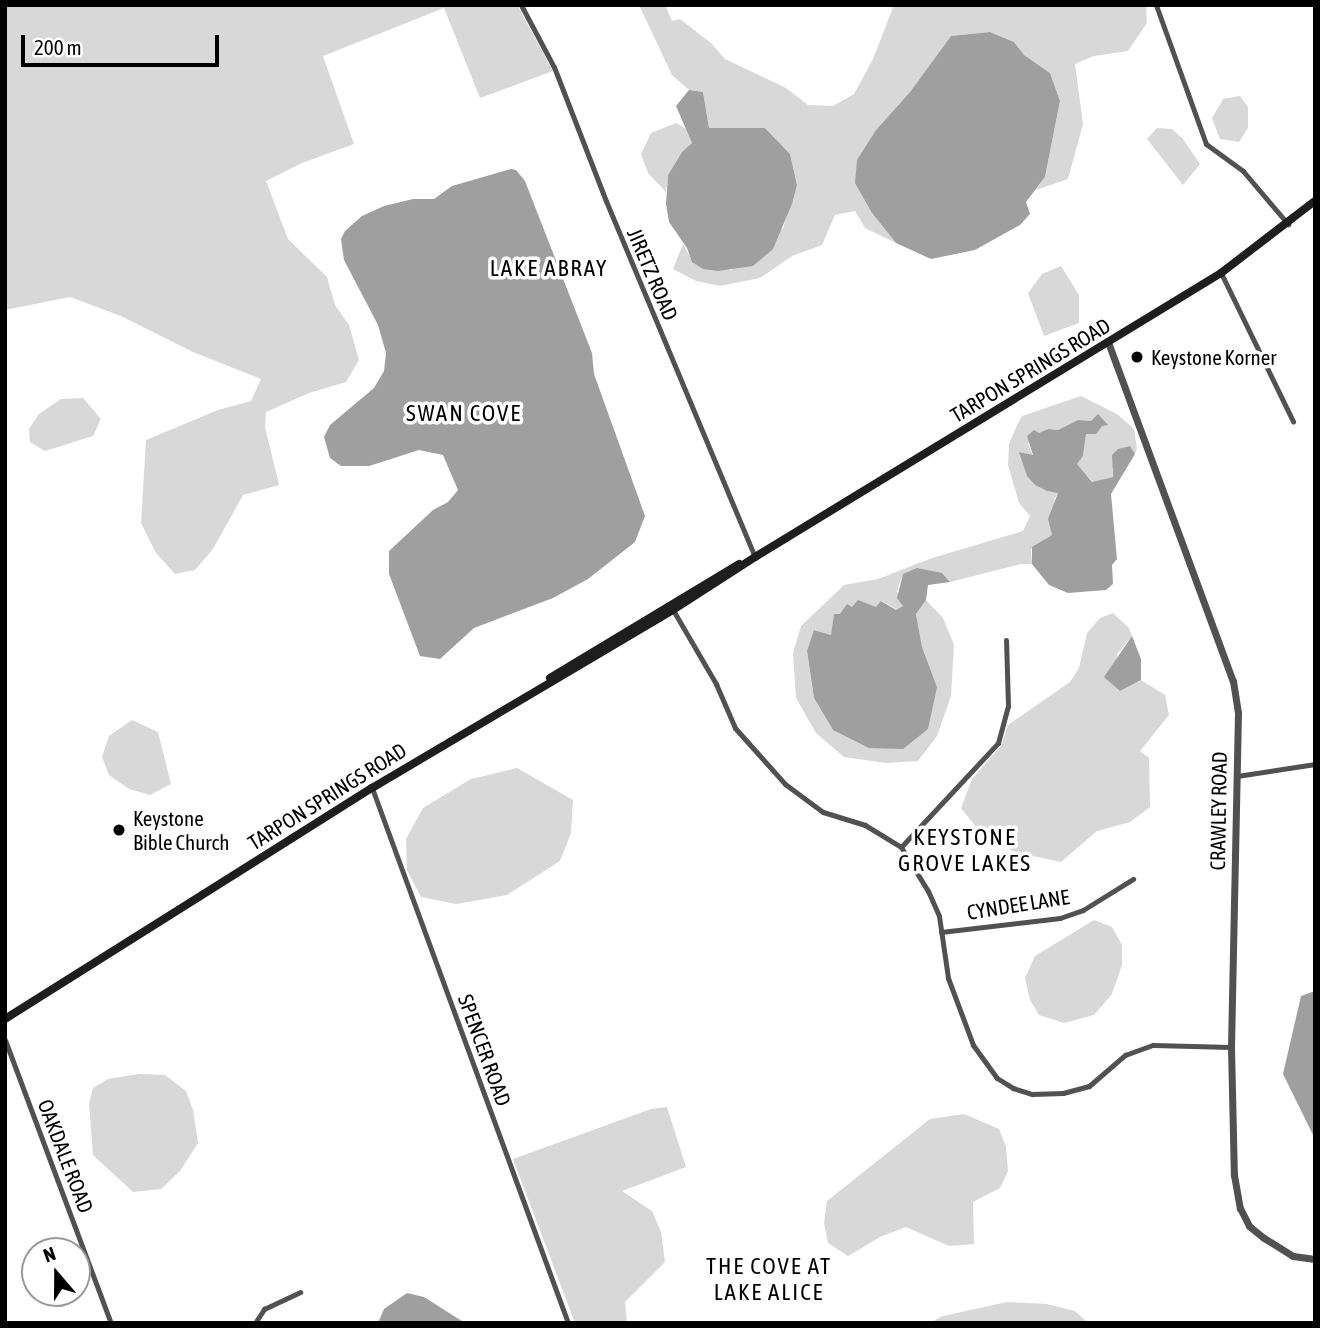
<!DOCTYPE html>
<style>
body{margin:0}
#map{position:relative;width:1320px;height:1328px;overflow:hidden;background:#fff;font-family:"Asap Condensed",sans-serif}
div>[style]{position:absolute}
.green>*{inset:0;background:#d8d8d8}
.water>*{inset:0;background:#9f9f9f}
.minor>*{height:5px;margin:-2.5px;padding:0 2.5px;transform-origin:2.5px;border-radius:2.5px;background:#515151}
.tertiary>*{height:7px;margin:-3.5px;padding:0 3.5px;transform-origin:3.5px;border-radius:3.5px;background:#515151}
.secondary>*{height:8px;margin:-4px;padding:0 4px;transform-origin:4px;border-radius:4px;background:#1e1e1e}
.dots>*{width:19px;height:19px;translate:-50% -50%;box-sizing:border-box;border:4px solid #fff;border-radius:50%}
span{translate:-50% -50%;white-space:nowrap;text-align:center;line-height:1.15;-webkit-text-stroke:7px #fff;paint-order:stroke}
.street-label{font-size:21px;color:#000}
.poi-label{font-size:21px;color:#000}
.left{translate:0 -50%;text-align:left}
.neighbourhood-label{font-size:23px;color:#000;letter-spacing:2px}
.frame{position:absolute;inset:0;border:7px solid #000;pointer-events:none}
.north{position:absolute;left:21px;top:1237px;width:70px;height:70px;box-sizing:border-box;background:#fff;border:2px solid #999;border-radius:50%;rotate:340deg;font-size:19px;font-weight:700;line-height:28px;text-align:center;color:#000}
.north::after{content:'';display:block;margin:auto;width:24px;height:32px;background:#000;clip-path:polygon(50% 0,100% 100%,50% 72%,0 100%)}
.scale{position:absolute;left:21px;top:35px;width:198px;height:32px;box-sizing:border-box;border:4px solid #000;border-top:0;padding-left:9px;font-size:21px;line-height:24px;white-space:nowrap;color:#000;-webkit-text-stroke:5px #fff;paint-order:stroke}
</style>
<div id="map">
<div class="green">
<div style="clip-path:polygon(5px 5px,517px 5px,553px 71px,480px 98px,444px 8px,323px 56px,354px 144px,302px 163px,266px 181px,288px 239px,327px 277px,335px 305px,349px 325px,359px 360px,346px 382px,309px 393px,266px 412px,265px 427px,279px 485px,243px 495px,213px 549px,195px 570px,175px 574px,156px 553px,141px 523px,146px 440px,218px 410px,251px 401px,261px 379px,193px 352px,121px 316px,70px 297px,5px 310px)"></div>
<div style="clip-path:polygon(639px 5px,665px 5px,672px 21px,680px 19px,711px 43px,725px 59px,786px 88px,808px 105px,833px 106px,854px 94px,873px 59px,894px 5px,1146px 5px,1147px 23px,1128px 51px,1094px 56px,1075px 64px,1083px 124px,1068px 179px,1036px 190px,1045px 177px,1060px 101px,1050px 73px,1024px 55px,1014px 42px,990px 32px,951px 36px,910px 92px,876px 130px,872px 213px,896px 243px,865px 228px,855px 211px,835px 215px,822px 245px,792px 256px,760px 278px,720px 286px,696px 281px,673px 269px,683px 244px,693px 262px,731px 270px,783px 228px,797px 185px,790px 154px,765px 128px,709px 128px,703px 92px,689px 90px,672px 75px)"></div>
<div style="clip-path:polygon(1240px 96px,1248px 107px,1248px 128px,1239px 142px,1220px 139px,1212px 118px,1223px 99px)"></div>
<div style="clip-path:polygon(676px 123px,686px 129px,692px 143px,682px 152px,668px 175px,666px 192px,648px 173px,641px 154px,651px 133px)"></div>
<div style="clip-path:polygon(1157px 128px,1172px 129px,1183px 139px,1200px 164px,1183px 185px,1147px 139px)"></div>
<div style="clip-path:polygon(1061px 266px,1079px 295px,1079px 323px,1044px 336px,1028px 293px,1042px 274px)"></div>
<div style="clip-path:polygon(1081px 396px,1117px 414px,1134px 429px,1137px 449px,1135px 454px,1130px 446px,1112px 469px,1113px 477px,1093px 482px,1076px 464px,1083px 456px,1086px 434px,1098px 415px,1091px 421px,1078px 420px,1058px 430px,1048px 429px,1039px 433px,1028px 444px,1033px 456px,1020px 452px,1027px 476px,1035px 485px,1047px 491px,1059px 492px,1055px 498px,1052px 535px,1031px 549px,1032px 564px,1021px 564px,950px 582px,942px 573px,903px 574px,897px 591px,903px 606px,897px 610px,882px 601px,876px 608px,852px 607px,834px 622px,831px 635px,815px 630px,807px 652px,814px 698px,833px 730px,937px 687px,922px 647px,916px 614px,926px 600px,943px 618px,954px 645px,951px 696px,937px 736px,918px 761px,886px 763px,844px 757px,816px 733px,796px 698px,793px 653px,801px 626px,844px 585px,878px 579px,932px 558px,1023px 531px,1030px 516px,1019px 503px,1008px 465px,1009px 444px,1017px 425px,1022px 416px)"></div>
<div style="clip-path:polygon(83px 398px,101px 419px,93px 436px,45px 451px,30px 442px,29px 429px,39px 414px,61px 399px)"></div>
<div style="clip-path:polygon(1113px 613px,1129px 628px,1132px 636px,1117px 654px,1120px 691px,1141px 680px,1165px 695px,1169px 715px,1140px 751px,1149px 758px,1150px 807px,1130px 822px,1097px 831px,1061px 862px,1014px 852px,976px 827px,961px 808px,972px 779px,1001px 746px,1008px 725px,1070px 682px,1079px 668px,1087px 633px,1100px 618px)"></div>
<div style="clip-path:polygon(132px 720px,158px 732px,171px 784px,150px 795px,129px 789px,109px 775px,102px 757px,109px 736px)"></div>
<div style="clip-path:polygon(517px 768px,573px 800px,571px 833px,560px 861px,507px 895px,456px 904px,421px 897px,407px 870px,406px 839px,423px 808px,471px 779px)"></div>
<div style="clip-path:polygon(1094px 920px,1112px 927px,1122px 945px,1122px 965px,1112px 994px,1094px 1015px,1064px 1023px,1039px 1015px,1030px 1000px,1025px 978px,1035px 956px)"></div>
<div style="clip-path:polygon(139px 1074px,165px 1075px,186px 1091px,193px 1110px,198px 1143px,180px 1171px,161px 1189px,133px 1192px,93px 1155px,89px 1104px,93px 1088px,108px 1079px)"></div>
<div style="clip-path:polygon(667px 1107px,686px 1167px,622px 1191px,652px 1211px,661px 1232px,665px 1262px,625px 1302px,627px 1323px,575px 1323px,513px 1159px,651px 1109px)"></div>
<div style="clip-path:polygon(964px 1114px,999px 1129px,1006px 1147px,1008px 1171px,1000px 1188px,973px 1202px,974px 1244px,949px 1246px,906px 1227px,880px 1237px,848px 1256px,828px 1243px,824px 1223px,827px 1201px,930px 1119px)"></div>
<div style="clip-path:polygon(1007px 1302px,1047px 1304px,1075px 1311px,1088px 1323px,929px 1323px,943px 1316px)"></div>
</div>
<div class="water">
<div style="clip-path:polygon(990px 32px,1014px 42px,1024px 55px,1050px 73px,1060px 101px,1045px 177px,1026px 202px,1030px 214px,1020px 225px,975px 250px,931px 259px,896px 243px,872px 213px,855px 183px,857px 160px,876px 130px,910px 92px,951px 36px)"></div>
<div style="clip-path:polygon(689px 90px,703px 92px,709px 128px,765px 128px,790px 154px,797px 185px,792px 204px,773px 249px,753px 266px,718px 271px,703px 269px,692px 262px,687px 248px,669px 222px,666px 204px,668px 175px,682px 152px,692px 143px,676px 106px)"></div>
<div style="clip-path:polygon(511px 169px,516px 170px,525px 181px,592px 353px,594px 374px,645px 516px,635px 542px,588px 579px,553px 598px,474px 628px,440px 659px,420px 656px,389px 574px,389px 551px,433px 510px,448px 502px,458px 490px,443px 455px,419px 450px,369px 466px,341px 466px,330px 458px,324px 437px,330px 425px,374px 388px,384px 371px,386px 353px,378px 325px,344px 260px,341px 239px,345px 231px,362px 216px,384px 206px,413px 199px,434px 199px,452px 186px)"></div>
<div style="clip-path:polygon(1098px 414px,1108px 425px,1102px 426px,1096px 434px,1086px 434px,1083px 456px,1077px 464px,1092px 482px,1113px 477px,1112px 455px,1118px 449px,1130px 446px,1135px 454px,1111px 494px,1117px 559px,1112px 565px,1113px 584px,1106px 590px,1068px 593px,1049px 585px,1032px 564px,1032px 547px,1052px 535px,1048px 519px,1058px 493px,1047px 491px,1035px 485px,1027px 476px,1019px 452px,1033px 455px,1027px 436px,1034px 430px,1039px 433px,1048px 429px,1058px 430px,1078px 420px,1091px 421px)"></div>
<div style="clip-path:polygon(917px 568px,942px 573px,950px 582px,928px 585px,926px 600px,916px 614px,922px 647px,937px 687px,928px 729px,903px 749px,869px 748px,833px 730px,814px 698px,807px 651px,814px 630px,831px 635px,834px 614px,840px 614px,847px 604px,852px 607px,858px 600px,876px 607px,881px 601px,896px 610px,903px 606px,897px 598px,903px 574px)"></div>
<div style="clip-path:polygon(1132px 636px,1141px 659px,1141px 680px,1120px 691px,1104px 677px)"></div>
<div style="clip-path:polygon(1315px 991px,1315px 1139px,1283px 1074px,1301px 996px)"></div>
<div style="clip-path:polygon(407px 1293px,424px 1297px,465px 1323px,378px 1323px,384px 1309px)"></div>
</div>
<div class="minor">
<div style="left:521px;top:5px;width:70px;rotate:62deg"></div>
<div style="left:554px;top:67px;width:144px;rotate:68.8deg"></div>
<div style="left:606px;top:201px;width:386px;rotate:67.3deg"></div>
<div style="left:1156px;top:5px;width:148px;rotate:70.2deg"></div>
<div style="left:1206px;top:144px;width:46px;rotate:36.1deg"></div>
<div style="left:1243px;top:171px;width:70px;rotate:49.7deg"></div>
<div style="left:1221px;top:273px;width:165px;rotate:64.1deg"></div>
<div style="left:673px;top:610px;width:86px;rotate:59.8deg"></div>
<div style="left:716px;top:684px;width:48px;rotate:66.6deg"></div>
<div style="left:735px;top:728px;width:75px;rotate:48.2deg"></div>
<div style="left:785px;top:784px;width:47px;rotate:36.4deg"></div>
<div style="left:823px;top:812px;width:44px;rotate:17.2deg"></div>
<div style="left:865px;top:825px;width:42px;rotate:31.4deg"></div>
<div style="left:901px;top:847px;width:52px;rotate:58.5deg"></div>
<div style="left:928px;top:891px;width:27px;rotate:66deg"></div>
<div style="left:939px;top:916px;width:63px;rotate:81.7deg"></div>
<div style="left:948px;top:978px;width:72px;rotate:69.5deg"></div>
<div style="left:973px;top:1045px;width:41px;rotate:54deg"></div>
<div style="left:997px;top:1078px;width:19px;rotate:32deg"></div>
<div style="left:1013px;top:1088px;width:20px;rotate:18deg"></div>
<div style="left:1032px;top:1094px;width:31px;rotate:-2deg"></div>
<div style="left:1063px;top:1093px;width:27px;rotate:-15deg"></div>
<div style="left:1089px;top:1086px;width:48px;rotate:-40.7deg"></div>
<div style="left:1125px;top:1055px;width:30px;rotate:-20deg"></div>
<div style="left:1153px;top:1045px;width:78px;rotate:1.5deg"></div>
<div style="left:1237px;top:776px;width:79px;rotate:-8.7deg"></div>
<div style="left:372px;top:788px;width:570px;rotate:69.88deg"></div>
<div style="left:901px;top:847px;width:142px;rotate:-47deg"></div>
<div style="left:998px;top:743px;width:38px;rotate:-75deg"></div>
<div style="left:1008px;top:706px;width:66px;rotate:-91.7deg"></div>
<div style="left:941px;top:932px;width:120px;rotate:-6.7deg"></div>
<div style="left:1060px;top:918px;width:24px;rotate:-19deg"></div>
<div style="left:1083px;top:910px;width:59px;rotate:-31.8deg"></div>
<div style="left:5px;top:1040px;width:302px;rotate:69.5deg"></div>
<div style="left:255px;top:1323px;width:17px;rotate:-57deg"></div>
<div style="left:264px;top:1309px;width:40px;rotate:-25deg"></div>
</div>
<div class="tertiary">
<div style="left:1108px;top:342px;width:361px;rotate:69.8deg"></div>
<div style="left:1233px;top:681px;width:32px;rotate:81deg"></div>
<div style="left:1238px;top:713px;width:334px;rotate:91.2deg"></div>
<div style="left:1231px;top:1047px;width:128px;rotate:88.7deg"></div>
<div style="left:1234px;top:1175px;width:34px;rotate:80deg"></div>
<div style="left:1240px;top:1208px;width:20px;rotate:63deg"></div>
<div style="left:1249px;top:1226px;width:19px;rotate:39deg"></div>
<div style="left:1264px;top:1238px;width:34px;rotate:32deg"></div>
<div style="left:1293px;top:1256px;width:22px;rotate:8deg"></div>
</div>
<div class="secondary">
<div style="left:550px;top:678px;width:221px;rotate:-31.1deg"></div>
<div style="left:5px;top:1019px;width:434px;rotate:-32.2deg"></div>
<div style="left:372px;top:788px;width:350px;rotate:-30.6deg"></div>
<div style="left:673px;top:610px;width:98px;rotate:-32.9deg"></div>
<div style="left:755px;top:557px;width:546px;rotate:-31.36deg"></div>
<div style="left:1221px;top:273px;width:118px;rotate:-37.5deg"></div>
</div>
<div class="dots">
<div style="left:1137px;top:357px;background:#000"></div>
<div style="left:119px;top:830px;background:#000"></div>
</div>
<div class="street-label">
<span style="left:653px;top:274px;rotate:67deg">JIRETZ ROAD</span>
<span style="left:1030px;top:370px;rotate:-31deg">TARPON SPRINGS ROAD</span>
<span style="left:327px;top:796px;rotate:-32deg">TARPON SPRINGS ROAD</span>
<span style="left:1218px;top:811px;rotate:-89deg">CRAWLEY ROAD</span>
<span style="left:1018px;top:904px;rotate:-9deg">CYNDEE LANE</span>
<span style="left:485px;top:1050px;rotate:70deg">SPENCER ROAD</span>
<span style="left:66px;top:1156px;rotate:69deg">OAKDALE ROAD</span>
</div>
<div class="poi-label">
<span class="left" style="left:1151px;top:357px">Keystone Korner</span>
<span class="left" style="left:133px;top:830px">Keystone<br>Bible Church</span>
</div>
<div class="neighbourhood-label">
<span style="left:549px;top:268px">LAKE ABRAY</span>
<span style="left:464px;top:413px">SWAN COVE</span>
<span style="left:965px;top:850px">KEYSTONE<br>GROVE LAKES</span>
<span style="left:769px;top:1279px">THE COVE AT<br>LAKE ALICE</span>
</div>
<div class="frame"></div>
<div class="north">N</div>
<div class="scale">200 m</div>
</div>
